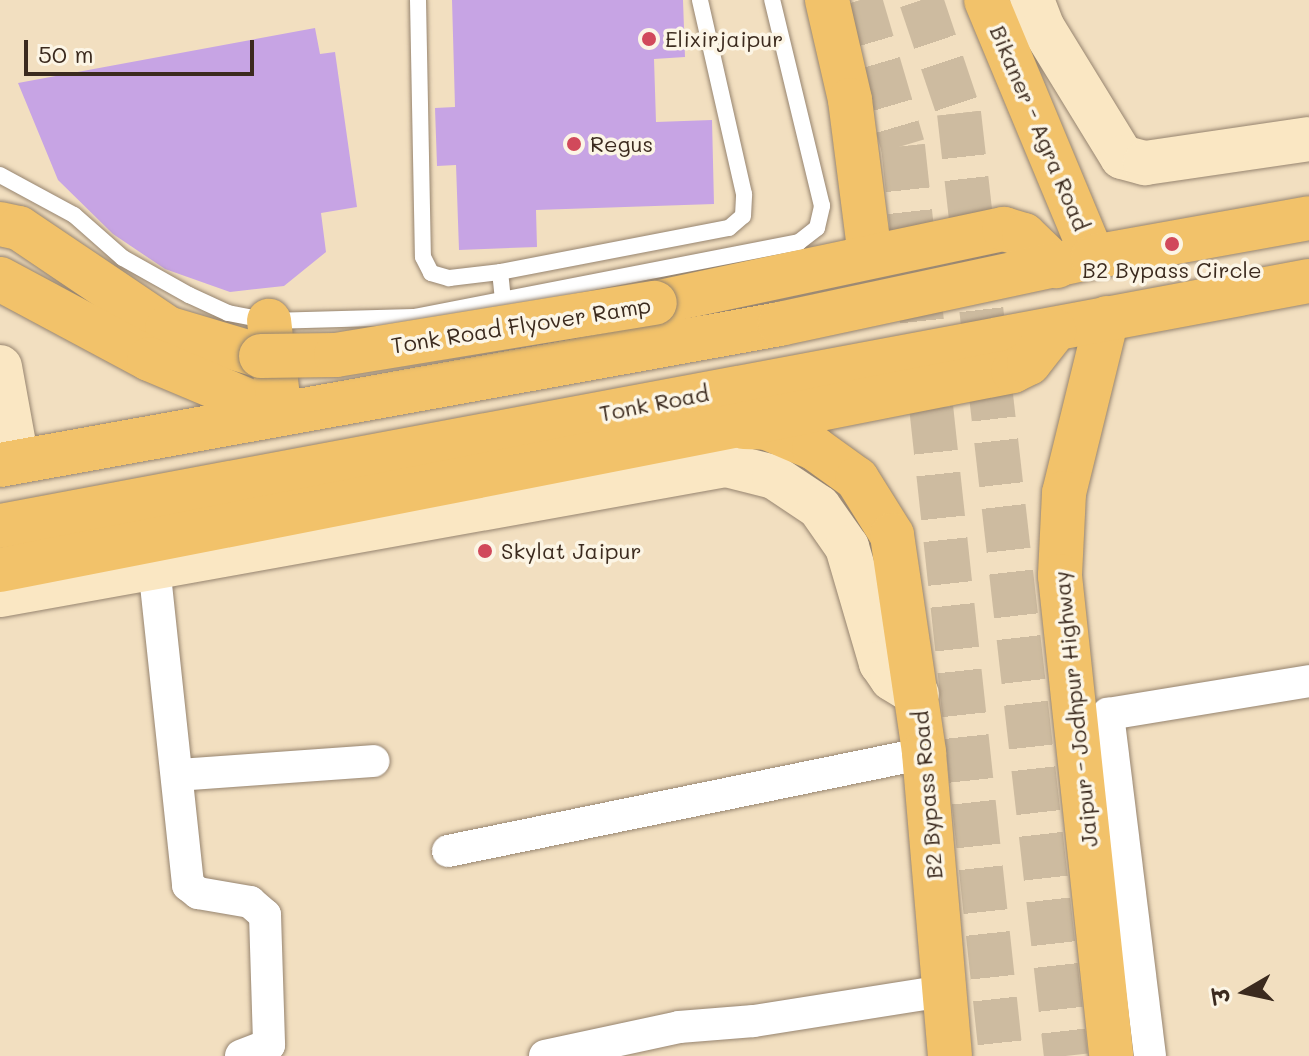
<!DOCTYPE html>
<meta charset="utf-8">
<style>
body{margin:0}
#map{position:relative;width:1309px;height:1056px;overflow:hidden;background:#f2dfc0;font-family:Mali,"Playpen Sans Deva",sans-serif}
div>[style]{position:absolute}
.building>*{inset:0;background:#c7a4e4}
.primary-tunnel>*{height:44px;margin-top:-22px;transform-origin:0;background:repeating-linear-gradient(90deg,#cdbba0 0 44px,transparent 0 66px)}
.roads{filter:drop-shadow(0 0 2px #96846f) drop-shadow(0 0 2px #96846f)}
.lane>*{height:16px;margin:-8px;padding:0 8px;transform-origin:8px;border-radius:8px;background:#fff}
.street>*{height:32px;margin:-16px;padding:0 16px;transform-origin:16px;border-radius:16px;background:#fff}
.secondary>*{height:44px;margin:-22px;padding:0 22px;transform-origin:22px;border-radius:22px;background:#fae7c3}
.primary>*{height:44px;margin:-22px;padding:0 22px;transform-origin:22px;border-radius:22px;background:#f2c26a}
.bridges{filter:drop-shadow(0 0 2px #96846f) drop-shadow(0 0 2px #96846f)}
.primary-bridge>*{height:44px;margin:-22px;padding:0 22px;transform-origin:22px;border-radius:22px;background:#f2c26a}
.dots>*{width:22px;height:22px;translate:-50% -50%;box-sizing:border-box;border:4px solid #fcf5e5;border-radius:50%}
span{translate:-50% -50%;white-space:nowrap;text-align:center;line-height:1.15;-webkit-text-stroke:7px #fcf5e5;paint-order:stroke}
.poi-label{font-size:22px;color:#3b2a1e}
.left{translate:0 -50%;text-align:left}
.street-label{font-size:22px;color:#3b2a1e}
.north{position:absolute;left:1205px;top:952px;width:80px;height:80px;-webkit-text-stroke:6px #fcf5e5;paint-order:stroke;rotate:261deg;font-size:22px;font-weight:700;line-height:32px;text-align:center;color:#3b2a1e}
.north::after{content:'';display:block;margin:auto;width:28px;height:36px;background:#3b2a1e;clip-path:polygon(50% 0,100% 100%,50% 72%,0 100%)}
.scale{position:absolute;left:24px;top:40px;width:230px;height:36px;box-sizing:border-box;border:4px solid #3b2a1e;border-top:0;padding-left:10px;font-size:24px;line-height:28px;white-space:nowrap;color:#3b2a1e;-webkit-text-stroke:6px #fcf5e5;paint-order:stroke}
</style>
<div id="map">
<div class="building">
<div style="clip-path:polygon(452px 0,683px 0,685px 57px,654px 59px,656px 122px,712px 120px,714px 204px,536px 210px,537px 247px,459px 250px,456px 165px,437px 166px,435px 108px,455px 107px)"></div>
<div style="clip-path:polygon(315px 28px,320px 54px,335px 52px,357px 207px,321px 213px,326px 252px,284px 286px,230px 292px,165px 269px,113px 234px,58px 180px,18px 83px)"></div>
</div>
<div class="primary-tunnel">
<div style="left:860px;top:0;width:152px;rotate:73.6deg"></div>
<div style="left:903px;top:146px;width:915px;rotate:83.85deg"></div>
<div style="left:921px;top:0;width:119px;rotate:71.4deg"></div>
<div style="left:959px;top:113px;width:949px;rotate:83.53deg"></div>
</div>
<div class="roads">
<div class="lane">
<div style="left:418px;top:0;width:257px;rotate:88.9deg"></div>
<div style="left:423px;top:257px;width:18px;rotate:63deg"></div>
<div style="left:431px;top:273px;width:19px;rotate:16deg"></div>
<div style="left:449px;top:278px;width:51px;rotate:-6.7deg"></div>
<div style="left:0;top:175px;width:84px;rotate:28.4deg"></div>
<div style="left:74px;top:215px;width:65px;rotate:41.3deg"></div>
<div style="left:123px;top:258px;width:76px;rotate:29.3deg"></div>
<div style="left:189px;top:295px;width:43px;rotate:24.8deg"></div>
<div style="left:228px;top:313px;width:42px;rotate:11deg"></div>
<div style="left:269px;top:321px;width:145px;rotate:-1.6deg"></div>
<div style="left:414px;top:317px;width:392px;rotate:-11deg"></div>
<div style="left:799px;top:242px;width:23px;rotate:-38deg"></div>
<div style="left:817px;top:228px;width:23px;rotate:-77deg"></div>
<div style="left:822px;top:206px;width:212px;rotate:-103.6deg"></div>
<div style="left:503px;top:300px;width:28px;rotate:-96deg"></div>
<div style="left:500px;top:272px;width:233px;rotate:-10.9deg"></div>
<div style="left:729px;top:228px;width:18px;rotate:-41deg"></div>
<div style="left:743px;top:216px;width:22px;rotate:-87deg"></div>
<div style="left:744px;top:194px;width:199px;rotate:-102.8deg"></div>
</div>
<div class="street">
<div style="left:154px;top:566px;width:321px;rotate:83.9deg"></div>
<div style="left:188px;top:885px;width:13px;rotate:39deg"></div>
<div style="left:198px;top:893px;width:53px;rotate:9.8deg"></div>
<div style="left:250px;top:902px;width:20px;rotate:41deg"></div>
<div style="left:265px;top:915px;width:130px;rotate:88.2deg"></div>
<div style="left:269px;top:1045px;width:30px;rotate:159deg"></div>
<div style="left:178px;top:775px;width:196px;rotate:-4.1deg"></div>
<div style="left:448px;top:851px;width:486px;rotate:-11.6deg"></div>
<div style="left:545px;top:1056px;width:137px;rotate:-12.2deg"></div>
<div style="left:679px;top:1027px;width:75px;rotate:-4.6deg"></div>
<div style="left:754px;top:1021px;width:192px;rotate:-9deg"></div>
<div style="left:1150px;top:1056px;width:345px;rotate:-97deg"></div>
<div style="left:1108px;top:714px;width:204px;rotate:-9.3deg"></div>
</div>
<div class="secondary">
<div style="left:1032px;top:0;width:30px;rotate:69deg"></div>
<div style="left:1043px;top:28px;width:151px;rotate:58.5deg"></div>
<div style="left:1122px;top:157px;width:24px;rotate:15deg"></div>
<div style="left:1145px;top:163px;width:166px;rotate:-8.3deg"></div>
<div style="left:0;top:367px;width:96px;rotate:79.7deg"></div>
<div style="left:0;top:595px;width:738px;rotate:-10.15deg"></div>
<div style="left:726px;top:465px;width:49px;rotate:14deg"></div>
<div style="left:774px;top:477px;width:54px;rotate:33.7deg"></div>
<div style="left:819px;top:507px;width:49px;rotate:55deg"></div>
<div style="left:847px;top:547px;width:121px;rotate:73.7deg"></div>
<div style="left:881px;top:663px;width:19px;rotate:55deg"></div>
<div style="left:892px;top:679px;width:29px;rotate:31deg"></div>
</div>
<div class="primary">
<div style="left:827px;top:0;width:103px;rotate:77deg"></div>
<div style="left:850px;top:100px;width:158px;rotate:82.7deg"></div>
<div style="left:986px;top:0;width:278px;rotate:67.4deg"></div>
<div style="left:0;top:224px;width:19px;rotate:12deg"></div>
<div style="left:19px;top:228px;width:179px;rotate:34deg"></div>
<div style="left:167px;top:328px;width:98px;rotate:16.6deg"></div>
<div style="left:0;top:279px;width:169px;rotate:28.2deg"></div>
<div style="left:149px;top:359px;width:142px;rotate:22.8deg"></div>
<div style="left:280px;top:414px;width:94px;rotate:-96.7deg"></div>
<div style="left:655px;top:303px;width:357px;rotate:-12deg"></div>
<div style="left:1004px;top:229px;width:21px;rotate:17deg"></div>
<div style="left:1024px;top:235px;width:45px;rotate:44.1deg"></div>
<div style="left:1107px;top:318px;width:180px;rotate:103.8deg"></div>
<div style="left:1064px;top:493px;width:83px;rotate:92.8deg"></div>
<div style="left:1060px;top:576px;width:483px;rotate:83.9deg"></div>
<div style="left:744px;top:427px;width:23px;rotate:2deg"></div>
<div style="left:767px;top:428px;width:51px;rotate:23.1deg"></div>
<div style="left:814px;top:448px;width:53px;rotate:35.8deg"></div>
<div style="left:857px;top:479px;width:66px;rotate:58deg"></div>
<div style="left:892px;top:535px;width:220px;rotate:81.6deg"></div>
<div style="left:924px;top:753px;width:304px;rotate:85.1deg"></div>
<div style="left:0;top:465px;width:793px;rotate:-10.25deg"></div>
<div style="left:780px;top:324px;width:320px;rotate:-12.1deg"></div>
<div style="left:1093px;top:257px;width:219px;rotate:-10.2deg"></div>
<div style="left:0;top:526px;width:1332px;rotate:-10.6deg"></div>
<div style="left:0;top:570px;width:1032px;rotate:-11.11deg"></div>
<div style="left:1013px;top:371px;width:18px;rotate:-27deg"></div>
<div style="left:1029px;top:363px;width:41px;rotate:-52deg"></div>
</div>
</div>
<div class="bridges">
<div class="primary-bridge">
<div style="left:261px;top:356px;width:75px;rotate:-0.8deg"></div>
<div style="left:336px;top:355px;width:323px;rotate:-9.3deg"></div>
</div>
</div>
<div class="dots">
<div style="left:649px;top:39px;background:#d1495b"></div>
<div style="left:574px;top:144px;background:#d1495b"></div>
<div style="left:1172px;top:244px;background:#d1495b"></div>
<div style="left:485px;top:551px;background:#d1495b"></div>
</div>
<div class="poi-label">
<span class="left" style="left:665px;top:39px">Elixirjaipur</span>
<span class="left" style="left:590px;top:144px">Regus</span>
<span style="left:1172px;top:270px">B2 Bypass Circle</span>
<span class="left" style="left:501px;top:551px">Skylat Jaipur</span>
</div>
<div class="street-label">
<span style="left:1040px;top:128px;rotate:67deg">Bikaner - Agra Road</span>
<span style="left:521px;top:325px;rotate:-9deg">Tonk Road Flyover Ramp</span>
<span style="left:654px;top:403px;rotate:-11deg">Tonk Road</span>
<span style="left:1075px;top:709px;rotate:-96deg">Jaipur - Jodhpur Highway</span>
<span style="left:927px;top:795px;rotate:-95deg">B2 Bypass Road</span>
</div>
<div class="north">उ</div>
<div class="scale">50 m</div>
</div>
